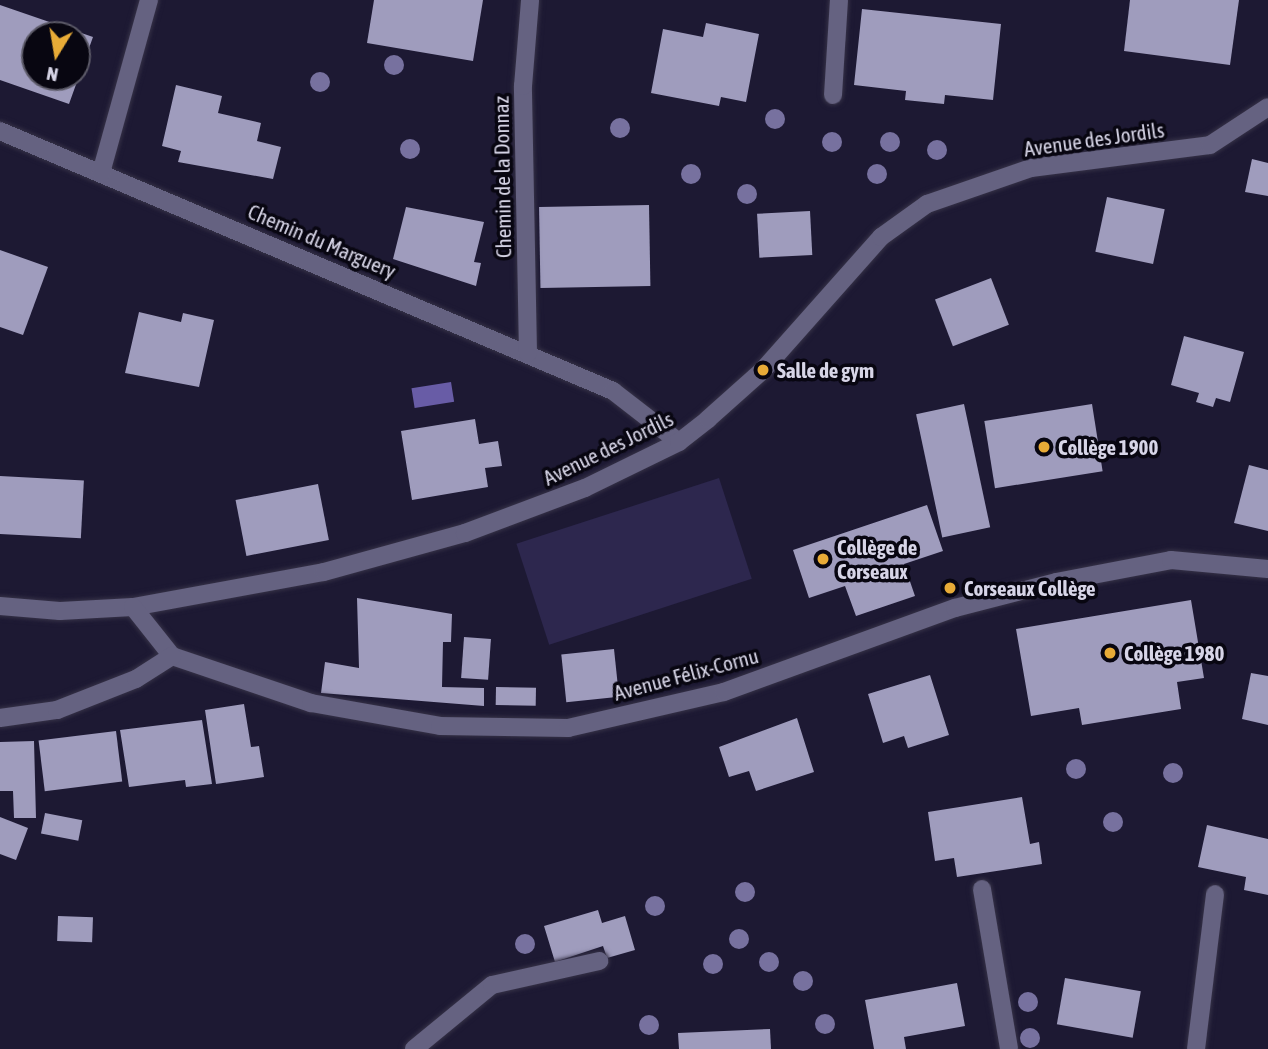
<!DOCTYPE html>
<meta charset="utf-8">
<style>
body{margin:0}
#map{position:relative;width:1268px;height:1049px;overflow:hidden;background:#1d1933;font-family:"Asap Condensed",sans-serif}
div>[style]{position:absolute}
.green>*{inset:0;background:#2d274e;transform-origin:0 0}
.water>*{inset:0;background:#685ca6;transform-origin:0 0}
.building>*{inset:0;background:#9f9cbd;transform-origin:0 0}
.roads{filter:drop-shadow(0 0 2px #363247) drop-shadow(0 0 2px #363247)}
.minor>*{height:18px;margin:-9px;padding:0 9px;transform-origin:9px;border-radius:9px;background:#656281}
.trees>*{width:20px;height:20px;margin:-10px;border-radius:50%;background:#77719f}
.dots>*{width:19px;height:19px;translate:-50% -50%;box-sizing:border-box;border:4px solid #080611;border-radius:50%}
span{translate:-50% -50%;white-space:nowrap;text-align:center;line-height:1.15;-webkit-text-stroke:7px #080611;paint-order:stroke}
.street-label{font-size:21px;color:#d7d5e7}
.poi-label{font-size:21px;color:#d7d5e7;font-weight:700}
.left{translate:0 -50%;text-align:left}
.north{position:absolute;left:21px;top:21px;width:70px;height:70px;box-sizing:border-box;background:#080611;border:2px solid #5b5967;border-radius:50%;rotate:191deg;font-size:19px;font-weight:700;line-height:28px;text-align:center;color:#d7d5e7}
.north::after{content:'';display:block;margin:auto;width:24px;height:32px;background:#e8ab37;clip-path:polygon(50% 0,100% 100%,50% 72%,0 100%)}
</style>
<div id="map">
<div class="green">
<div style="left:719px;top:478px;width:106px;height:213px;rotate:72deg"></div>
</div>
<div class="water">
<div style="left:451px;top:382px;width:20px;height:40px;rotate:81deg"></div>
</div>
<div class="building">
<div style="clip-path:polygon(374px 0,483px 0,473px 61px,367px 43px)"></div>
<div style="clip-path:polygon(1130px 0,1239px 0,1230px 65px,1124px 51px)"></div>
<div style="clip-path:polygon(evenodd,0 5px,93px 37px,69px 104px,0 80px,0 5px,35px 35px,77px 35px,77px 77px,35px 77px,35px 35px)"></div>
<div style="clip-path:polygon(862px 9px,1001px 24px,993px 100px,945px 95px,944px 104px,905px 100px,906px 91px,854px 85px)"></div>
<div style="clip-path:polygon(706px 23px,759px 34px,746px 102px,721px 97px,719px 106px,651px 93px,663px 29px,703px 37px)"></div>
<div style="clip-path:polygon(176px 85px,222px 96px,218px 113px,261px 123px,257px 141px,281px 147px,273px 179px,178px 162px,181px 151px,162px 146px)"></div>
<div style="clip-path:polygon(1252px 159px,1268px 163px,1268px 196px,1245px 192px)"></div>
<div style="left:1107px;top:197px;width:59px;height:56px;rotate:12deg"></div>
<div style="left:649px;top:205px;width:81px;height:110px;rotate:89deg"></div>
<div style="clip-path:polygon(406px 207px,484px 222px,474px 262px,481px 263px,476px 286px,393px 259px)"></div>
<div style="left:810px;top:211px;width:44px;height:53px;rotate:87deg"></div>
<div style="clip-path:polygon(0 250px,48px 267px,23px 335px,0 327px)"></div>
<div style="left:991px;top:278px;width:50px;height:60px;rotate:69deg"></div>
<div style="clip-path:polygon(139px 312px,181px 322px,183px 313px,214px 320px,199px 387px,125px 373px)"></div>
<div style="clip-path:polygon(1184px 336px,1244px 352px,1230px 402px,1216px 398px,1213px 407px,1196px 402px,1199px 393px,1171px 385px)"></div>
<div style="left:964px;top:404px;width:126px;height:49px;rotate:78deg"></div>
<div style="left:1092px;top:404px;width:68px;height:109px;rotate:81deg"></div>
<div style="clip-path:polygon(475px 419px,479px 444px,498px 441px,502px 466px,485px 468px,488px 487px,412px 500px,401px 431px)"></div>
<div style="clip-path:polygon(1249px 465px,1268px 470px,1268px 531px,1234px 523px)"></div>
<div style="left:0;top:476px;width:84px;height:58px;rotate:3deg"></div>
<div style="left:318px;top:484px;width:57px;height:84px;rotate:79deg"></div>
<div style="clip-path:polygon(927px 505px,943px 551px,904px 564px,915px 596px,856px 616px,845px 586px,809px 598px,793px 550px)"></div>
<div style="clip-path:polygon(357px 598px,452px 614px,451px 642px,443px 642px,442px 687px,484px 688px,484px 706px,321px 693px,325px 662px,359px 668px)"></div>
<div style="clip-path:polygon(1191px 600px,1204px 678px,1177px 682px,1181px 709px,1082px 725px,1079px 708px,1031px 716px,1016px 629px)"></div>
<div style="left:464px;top:637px;width:27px;height:41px;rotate:4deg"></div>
<div style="left:614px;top:649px;width:48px;height:53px;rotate:84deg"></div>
<div style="clip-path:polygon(1251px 673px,1268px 676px,1268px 725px,1242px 719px)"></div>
<div style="clip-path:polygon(930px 675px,949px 735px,908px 748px,904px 736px,883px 743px,868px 694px)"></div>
<div style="left:496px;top:687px;width:40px;height:18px;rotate:1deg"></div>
<div style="clip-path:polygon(244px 704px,251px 747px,259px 746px,264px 777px,216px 784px,205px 710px)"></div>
<div style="clip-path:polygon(797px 718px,814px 772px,756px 791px,749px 771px,729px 777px,719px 747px)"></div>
<div style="clip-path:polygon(202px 720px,212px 784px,186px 787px,185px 780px,129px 787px,120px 730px)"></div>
<div style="left:116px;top:731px;width:51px;height:78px;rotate:83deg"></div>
<div style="clip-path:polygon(34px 741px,36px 818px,14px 818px,13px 791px,0 791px,0 742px)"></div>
<div style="clip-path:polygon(1022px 797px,1030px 844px,1039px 842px,1042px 864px,957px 877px,954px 858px,935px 861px,928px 812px)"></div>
<div style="left:45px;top:813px;width:38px;height:21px;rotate:11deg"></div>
<div style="clip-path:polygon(0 817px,28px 828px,16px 860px,0 854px)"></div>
<div style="clip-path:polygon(1207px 825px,1268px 839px,1268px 895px,1244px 890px,1246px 877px,1198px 867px)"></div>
<div style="clip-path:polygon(598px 910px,602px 923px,625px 916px,635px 950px,607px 958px,603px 946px,555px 962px,544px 926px)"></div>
<div style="left:58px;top:916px;width:35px;height:25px;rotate:2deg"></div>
<div style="left:1065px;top:978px;width:77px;height:47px;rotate:10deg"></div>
<div style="clip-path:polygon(957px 983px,965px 1026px,904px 1037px,906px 1049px,874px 1049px,865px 1000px)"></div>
<div style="clip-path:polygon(770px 1029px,771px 1049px,679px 1049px,678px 1033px)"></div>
</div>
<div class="roads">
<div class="minor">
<div style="left:833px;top:95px;width:95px;rotate:-86.4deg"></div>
<div style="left:0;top:131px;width:666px;rotate:22.98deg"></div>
<div style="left:613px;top:391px;width:83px;rotate:37.7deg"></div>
<div style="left:101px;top:173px;width:180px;rotate:-74.5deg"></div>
<div style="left:528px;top:353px;width:267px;rotate:-91.1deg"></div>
<div style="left:523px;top:86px;width:86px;rotate:-85.3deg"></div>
<div style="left:0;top:606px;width:60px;rotate:4.8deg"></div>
<div style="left:60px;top:611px;width:73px;rotate:-3.1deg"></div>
<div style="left:133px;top:607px;width:194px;rotate:-10.4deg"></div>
<div style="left:324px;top:572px;width:146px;rotate:-15.5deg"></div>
<div style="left:465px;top:533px;width:128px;rotate:-20.6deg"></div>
<div style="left:585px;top:488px;width:105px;rotate:-26.1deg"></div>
<div style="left:679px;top:442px;width:37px;rotate:-38deg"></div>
<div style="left:708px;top:419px;width:74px;rotate:-41.7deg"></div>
<div style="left:763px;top:370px;width:178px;rotate:-48.4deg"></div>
<div style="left:881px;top:237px;width:57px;rotate:-35.7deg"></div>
<div style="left:927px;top:204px;width:110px;rotate:-19.1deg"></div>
<div style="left:1031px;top:168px;width:180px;rotate:-7.3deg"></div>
<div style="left:1210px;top:145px;width:69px;rotate:-33.2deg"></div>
<div style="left:133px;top:607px;width:63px;rotate:51.5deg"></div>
<div style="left:172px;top:656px;width:147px;rotate:18.7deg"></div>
<div style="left:311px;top:703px;width:131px;rotate:10.1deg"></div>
<div style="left:440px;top:726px;width:128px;rotate:0.9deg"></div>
<div style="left:568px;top:728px;width:160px;rotate:-13deg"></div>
<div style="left:724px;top:692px;width:246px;rotate:-20deg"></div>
<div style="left:955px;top:608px;width:104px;rotate:-14.4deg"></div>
<div style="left:1056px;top:582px;width:117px;rotate:-10.8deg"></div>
<div style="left:1171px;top:560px;width:97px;rotate:5.3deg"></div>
<div style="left:0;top:718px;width:58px;rotate:-8deg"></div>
<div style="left:57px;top:710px;width:85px;rotate:-21.4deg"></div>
<div style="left:136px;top:679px;width:43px;rotate:-32.6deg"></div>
<div style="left:982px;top:889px;width:162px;rotate:80.4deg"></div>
<div style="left:414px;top:1049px;width:101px;rotate:-39.4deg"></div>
<div style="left:492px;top:985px;width:110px;rotate:-12.6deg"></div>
<div style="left:1196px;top:1049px;width:156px;rotate:-83deg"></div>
</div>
</div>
<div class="trees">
<div style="left:394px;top:65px"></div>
<div style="left:320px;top:82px"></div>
<div style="left:775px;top:119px"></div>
<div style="left:620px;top:128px"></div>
<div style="left:832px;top:142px"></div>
<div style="left:890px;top:142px"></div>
<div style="left:410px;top:149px"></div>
<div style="left:937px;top:150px"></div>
<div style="left:691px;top:174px"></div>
<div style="left:877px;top:174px"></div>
<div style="left:747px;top:194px"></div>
<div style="left:1076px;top:769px"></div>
<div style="left:1173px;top:773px"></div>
<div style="left:1113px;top:822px"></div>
<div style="left:745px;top:892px"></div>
<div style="left:655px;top:906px"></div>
<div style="left:739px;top:939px"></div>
<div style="left:525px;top:944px"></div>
<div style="left:769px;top:962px"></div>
<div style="left:713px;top:964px"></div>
<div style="left:803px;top:981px"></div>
<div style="left:1028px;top:1002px"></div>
<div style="left:825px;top:1024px"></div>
<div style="left:649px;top:1025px"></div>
<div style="left:1030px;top:1038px"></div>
</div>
<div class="dots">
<div style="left:763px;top:370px;background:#e8ab37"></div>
<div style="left:1044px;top:447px;background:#e8ab37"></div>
<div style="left:823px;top:559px;background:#e8ab37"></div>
<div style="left:950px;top:588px;background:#e8ab37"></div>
<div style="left:1110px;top:653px;background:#e8ab37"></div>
</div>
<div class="street-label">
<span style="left:1094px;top:139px;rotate:-8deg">Avenue des Jordils</span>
<span style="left:502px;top:177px;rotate:-91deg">Chemin de la Donnaz</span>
<span style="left:322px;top:241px;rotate:23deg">Chemin du Marguery</span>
<span style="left:608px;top:448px;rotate:-26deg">Avenue des Jordils</span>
<span style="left:686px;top:674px;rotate:-15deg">Avenue Félix-Cornu</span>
</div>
<div class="poi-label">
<span class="left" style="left:777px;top:370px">Salle de gym</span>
<span class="left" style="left:1058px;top:447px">Collège 1900</span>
<span class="left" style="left:837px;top:559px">Collège de<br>Corseaux</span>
<span class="left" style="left:964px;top:588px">Corseaux Collège</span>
<span class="left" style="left:1124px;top:653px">Collège 1980</span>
</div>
<div class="north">N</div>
</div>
